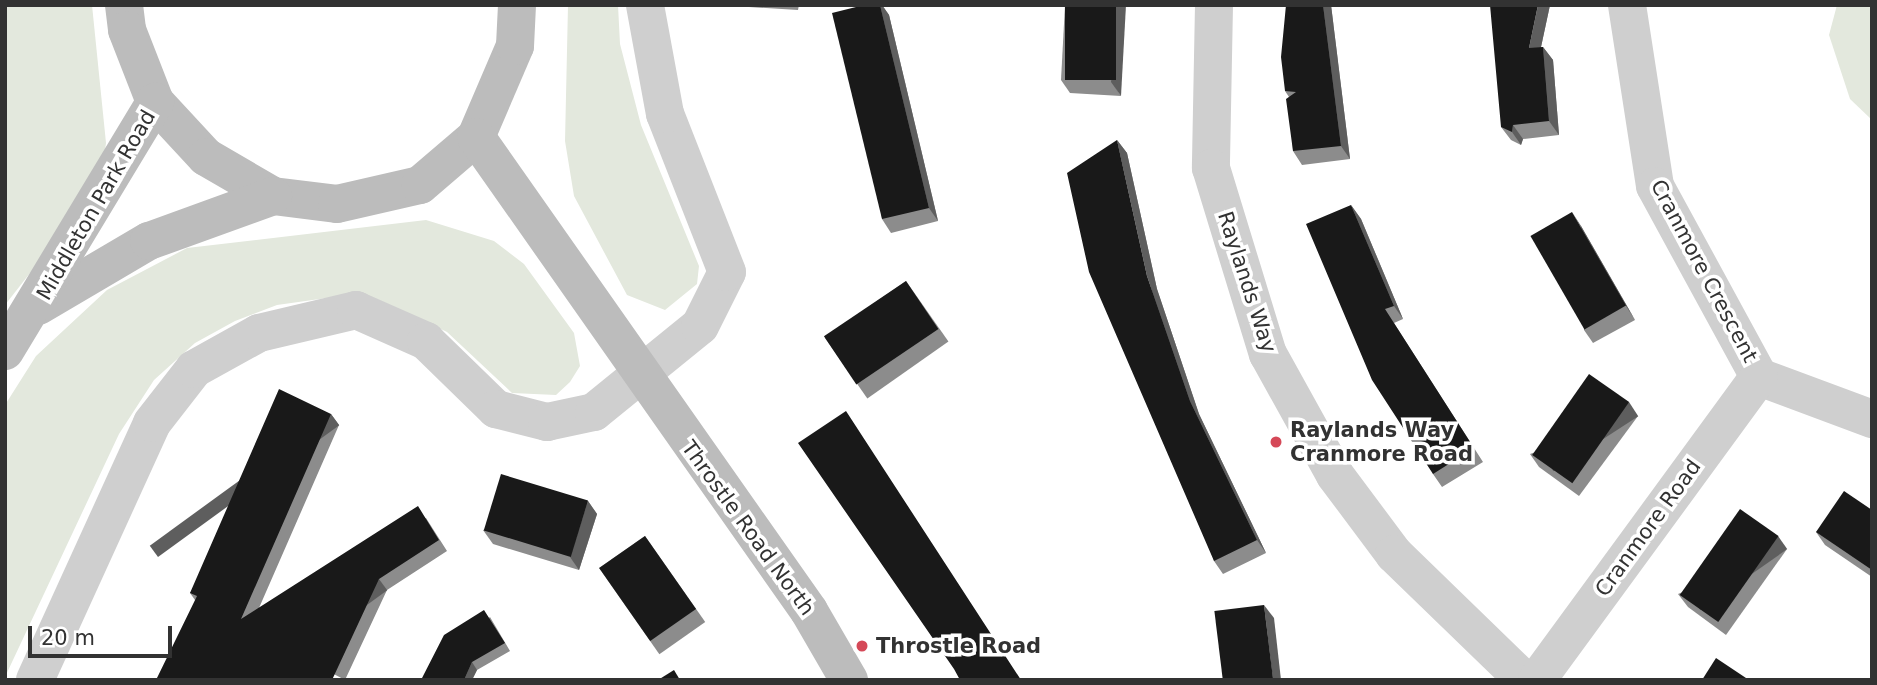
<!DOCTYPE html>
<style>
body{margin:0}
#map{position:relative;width:1877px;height:685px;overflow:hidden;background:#fff;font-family:"DejaVu Sans",sans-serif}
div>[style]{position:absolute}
.green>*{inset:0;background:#e3e8dd}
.street>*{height:38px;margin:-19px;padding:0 19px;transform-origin:19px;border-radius:19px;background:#cfcfcf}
.secondary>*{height:38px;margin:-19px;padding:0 19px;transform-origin:19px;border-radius:19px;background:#bcbcbc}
.wall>*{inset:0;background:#8c8c8c;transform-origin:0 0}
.shaded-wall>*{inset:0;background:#5e5e5e;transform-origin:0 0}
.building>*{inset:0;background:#191919;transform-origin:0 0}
.dots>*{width:19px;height:19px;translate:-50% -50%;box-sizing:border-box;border:4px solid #fff;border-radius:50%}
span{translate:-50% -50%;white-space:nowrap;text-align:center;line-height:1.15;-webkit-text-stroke:7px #fff;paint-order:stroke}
.street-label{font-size:21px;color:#323232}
.poi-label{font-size:21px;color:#323232;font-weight:700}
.left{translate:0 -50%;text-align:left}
.frame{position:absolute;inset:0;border:7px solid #323232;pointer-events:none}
.scale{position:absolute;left:28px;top:626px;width:144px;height:32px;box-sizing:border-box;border:4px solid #323232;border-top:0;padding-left:9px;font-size:21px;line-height:24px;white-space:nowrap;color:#323232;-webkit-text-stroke:5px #fff;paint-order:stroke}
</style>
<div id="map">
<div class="green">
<div style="clip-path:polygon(5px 5px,92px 5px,106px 143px,103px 165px,59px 236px,5px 305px)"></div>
<div style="clip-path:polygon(568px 5px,618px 5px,620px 44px,641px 125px,699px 266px,697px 284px,665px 310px,627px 295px,574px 196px,565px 141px)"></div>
<div style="clip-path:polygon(1837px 5px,1872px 5px,1872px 120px,1850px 99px,1829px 35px)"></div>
<div style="clip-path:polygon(426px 220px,494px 241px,524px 264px,574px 333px,580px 366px,570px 382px,556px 395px,512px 393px,447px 332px,408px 313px,334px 297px,277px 305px,235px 321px,195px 343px,154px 380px,119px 434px,5px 677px,5px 405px,36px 356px,107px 290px,187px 248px)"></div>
</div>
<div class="street">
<div style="left:1214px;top:5px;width:163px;rotate:91.1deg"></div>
<div style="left:1211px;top:168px;width:195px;rotate:73deg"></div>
<div style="left:1268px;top:354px;width:138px;rotate:61deg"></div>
<div style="left:1335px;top:475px;width:99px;rotate:53.2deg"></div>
<div style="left:1394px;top:554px;width:181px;rotate:44.1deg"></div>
<div style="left:1627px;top:5px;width:183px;rotate:81.2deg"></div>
<div style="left:1655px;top:186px;width:217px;rotate:61.4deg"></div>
<div style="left:1759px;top:377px;width:121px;rotate:20.4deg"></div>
<div style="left:35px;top:680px;width:282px;rotate:-65.5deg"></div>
<div style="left:152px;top:423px;width:68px;rotate:-52.1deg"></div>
<div style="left:194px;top:369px;width:74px;rotate:-29deg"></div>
<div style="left:259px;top:333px;width:100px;rotate:-13.3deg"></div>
<div style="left:356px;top:310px;width:77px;rotate:23.9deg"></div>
<div style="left:426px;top:341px;width:98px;rotate:44.2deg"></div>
<div style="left:496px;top:409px;width:53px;rotate:14.3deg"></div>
<div style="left:547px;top:422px;width:48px;rotate:-12deg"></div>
<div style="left:594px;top:412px;width:136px;rotate:-39.1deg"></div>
<div style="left:700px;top:326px;width:60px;rotate:-63.4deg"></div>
<div style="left:727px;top:272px;width:170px;rotate:-111.4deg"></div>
<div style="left:665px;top:114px;width:111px;rotate:-100.4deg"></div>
<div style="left:1537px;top:680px;width:376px;rotate:-53.8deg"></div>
</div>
<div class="secondary">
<div style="left:124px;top:5px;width:25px;rotate:83deg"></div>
<div style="left:127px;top:30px;width:77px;rotate:68.7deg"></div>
<div style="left:155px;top:102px;width:75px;rotate:47.2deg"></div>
<div style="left:206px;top:157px;width:78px;rotate:30.2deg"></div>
<div style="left:273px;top:196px;width:64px;rotate:7.1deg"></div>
<div style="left:337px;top:204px;width:85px;rotate:-12.9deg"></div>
<div style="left:420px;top:185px;width:74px;rotate:-40.6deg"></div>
<div style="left:476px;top:137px;width:99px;rotate:-66.8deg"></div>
<div style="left:515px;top:46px;width:41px;rotate:-87.2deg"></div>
<div style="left:476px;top:137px;width:579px;rotate:54.91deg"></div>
<div style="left:809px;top:611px;width:80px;rotate:59.9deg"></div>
<div style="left:38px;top:306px;width:129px;rotate:-30.4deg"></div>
<div style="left:149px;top:241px;width:132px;rotate:-19.9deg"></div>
<div style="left:5px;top:351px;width:291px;rotate:-58.9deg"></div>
</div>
<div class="wall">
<div style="clip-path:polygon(748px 5px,799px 5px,798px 10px,749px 7px)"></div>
<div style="clip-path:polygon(864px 5px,882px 5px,889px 15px,938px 221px,891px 233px,882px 219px)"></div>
<div style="clip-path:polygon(1065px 5px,1121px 96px,1070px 93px,1061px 80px)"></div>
<div style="clip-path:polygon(1286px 5px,1331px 5px,1350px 159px,1302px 165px,1293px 151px,1289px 97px,1285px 91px)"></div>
<div style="clip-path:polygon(1550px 5px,1541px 47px,1543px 47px,1553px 60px,1559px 135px,1523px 139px,1521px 145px,1511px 140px,1501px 127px)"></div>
<div style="clip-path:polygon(1117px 140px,1127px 153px,1157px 289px,1199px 414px,1266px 553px,1223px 574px,1214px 561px)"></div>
<div style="clip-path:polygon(1351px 205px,1361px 219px,1403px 319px,1394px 323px,1483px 462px,1442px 487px,1433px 474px)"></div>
<div style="clip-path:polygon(1581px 226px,1635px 320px,1593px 343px,1584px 330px)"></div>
<div style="left:906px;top:281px;width:74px;height:99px;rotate:55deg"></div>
<div style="clip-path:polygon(331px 414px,339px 425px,259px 608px,426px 518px,447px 551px,387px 590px,345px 680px,195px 600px,190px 593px)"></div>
<div style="clip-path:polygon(1638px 416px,1579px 496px,1539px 467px,1530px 454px)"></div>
<div style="clip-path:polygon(588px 501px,597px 514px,579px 570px,493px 544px,483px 530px)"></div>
<div style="clip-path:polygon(1872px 510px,1872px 577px,1825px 545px,1816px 532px)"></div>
<div style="left:645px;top:536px;width:105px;height:56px;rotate:55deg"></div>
<div style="clip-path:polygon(1787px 549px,1726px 635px,1688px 607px,1678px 594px)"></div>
<div style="clip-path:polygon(490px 617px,510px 651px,477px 670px,472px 680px,421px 680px)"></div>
</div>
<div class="shaded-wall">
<div style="clip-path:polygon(880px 5px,882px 5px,889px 15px,938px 221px,929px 208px)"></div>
<div style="clip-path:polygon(1116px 5px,1126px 5px,1121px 96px,1111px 82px)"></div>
<div style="clip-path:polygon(1323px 5px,1331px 5px,1350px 159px,1341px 146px)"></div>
<div style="clip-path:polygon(1538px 5px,1550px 5px,1538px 61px,1529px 48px)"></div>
<div style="clip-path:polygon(1543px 47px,1553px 60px,1559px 135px,1549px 121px)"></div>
<div style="clip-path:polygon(1513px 125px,1523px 139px,1521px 145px,1512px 132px)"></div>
<div style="clip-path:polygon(1117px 140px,1127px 153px,1157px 289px,1199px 414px,1266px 553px,1257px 540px,1190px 401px,1147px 276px)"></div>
<div style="clip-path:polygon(1351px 205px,1361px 219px,1403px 319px,1394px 306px)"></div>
<div style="clip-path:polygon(1572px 212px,1581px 226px,1635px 320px,1626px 306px)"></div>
<div style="left:1629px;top:402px;width:17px;height:101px;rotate:57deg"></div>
<div style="left:331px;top:414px;width:14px;height:224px;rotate:54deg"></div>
<div style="clip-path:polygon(588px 501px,597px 514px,579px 570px,570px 557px)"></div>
<div style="left:1778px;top:536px;width:16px;height:106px;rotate:55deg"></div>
<div style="left:379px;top:579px;width:14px;height:111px;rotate:54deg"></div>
<div style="clip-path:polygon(1264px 605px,1274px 618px,1281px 680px,1273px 680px)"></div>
<div style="clip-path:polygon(472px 662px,477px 670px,472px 680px,464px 680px)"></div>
</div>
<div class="building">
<div style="clip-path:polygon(864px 5px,880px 5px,929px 208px,882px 219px,832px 13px)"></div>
<div style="left:1065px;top:5px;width:51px;height:75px"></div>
<div style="clip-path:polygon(1286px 5px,1323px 5px,1341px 146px,1293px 151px,1286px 99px,1296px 92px,1285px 91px,1281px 57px)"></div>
<div style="clip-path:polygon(1490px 5px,1538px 5px,1529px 48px,1543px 47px,1549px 121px,1513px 125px,1512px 132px,1501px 127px)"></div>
<div style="clip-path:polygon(1117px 140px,1147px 276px,1190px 401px,1257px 540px,1214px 561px,1089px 272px,1067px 173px)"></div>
<div style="clip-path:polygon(1351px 205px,1394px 306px,1385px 309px,1474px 448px,1433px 474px,1372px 380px,1306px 224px)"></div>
<div style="left:1572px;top:212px;width:108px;height:48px;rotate:60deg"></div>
<div style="left:906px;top:281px;width:58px;height:99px;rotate:56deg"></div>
<div style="left:1589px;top:374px;width:49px;height:99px;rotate:35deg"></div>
<div style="clip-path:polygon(279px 389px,331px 414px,241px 619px,418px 506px,439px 540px,379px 579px,332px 680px,156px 680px,197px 596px,190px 593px)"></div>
<div style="clip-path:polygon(846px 411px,1021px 680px,960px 680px,954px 669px,798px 443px)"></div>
<div style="left:501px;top:474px;width:91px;height:59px;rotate:17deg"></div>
<div style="clip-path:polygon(1844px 491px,1872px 510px,1872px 570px,1816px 532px)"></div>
<div style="left:1740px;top:509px;width:47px;height:105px;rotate:35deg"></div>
<div style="left:645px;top:536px;width:89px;height:56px;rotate:55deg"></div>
<div style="left:1264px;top:605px;width:76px;height:50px;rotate:83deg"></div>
<div style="clip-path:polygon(484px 610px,505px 643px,472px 662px,464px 680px,421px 680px,444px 635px)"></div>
<div style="clip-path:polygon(1716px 658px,1749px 680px,1702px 680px)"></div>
<div style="clip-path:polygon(674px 670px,680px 680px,658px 680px)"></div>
</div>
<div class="dots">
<div style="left:1276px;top:442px;background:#d54958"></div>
<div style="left:862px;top:646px;background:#d54958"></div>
</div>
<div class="street-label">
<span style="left:96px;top:205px;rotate:-60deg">Middleton Park Road</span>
<span style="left:1704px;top:271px;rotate:62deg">Cranmore Crescent</span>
<span style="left:1247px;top:282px;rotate:72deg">Raylands Way</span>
<span style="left:748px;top:528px;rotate:54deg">Throstle Road North</span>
<span style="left:1648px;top:528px;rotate:-54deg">Cranmore Road</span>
</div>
<div class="poi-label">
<span class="left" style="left:1290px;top:442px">Raylands Way<br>Cranmore Road</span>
<span class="left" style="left:876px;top:646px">Throstle Road</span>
</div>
<div class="frame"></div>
<div class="scale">20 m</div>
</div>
